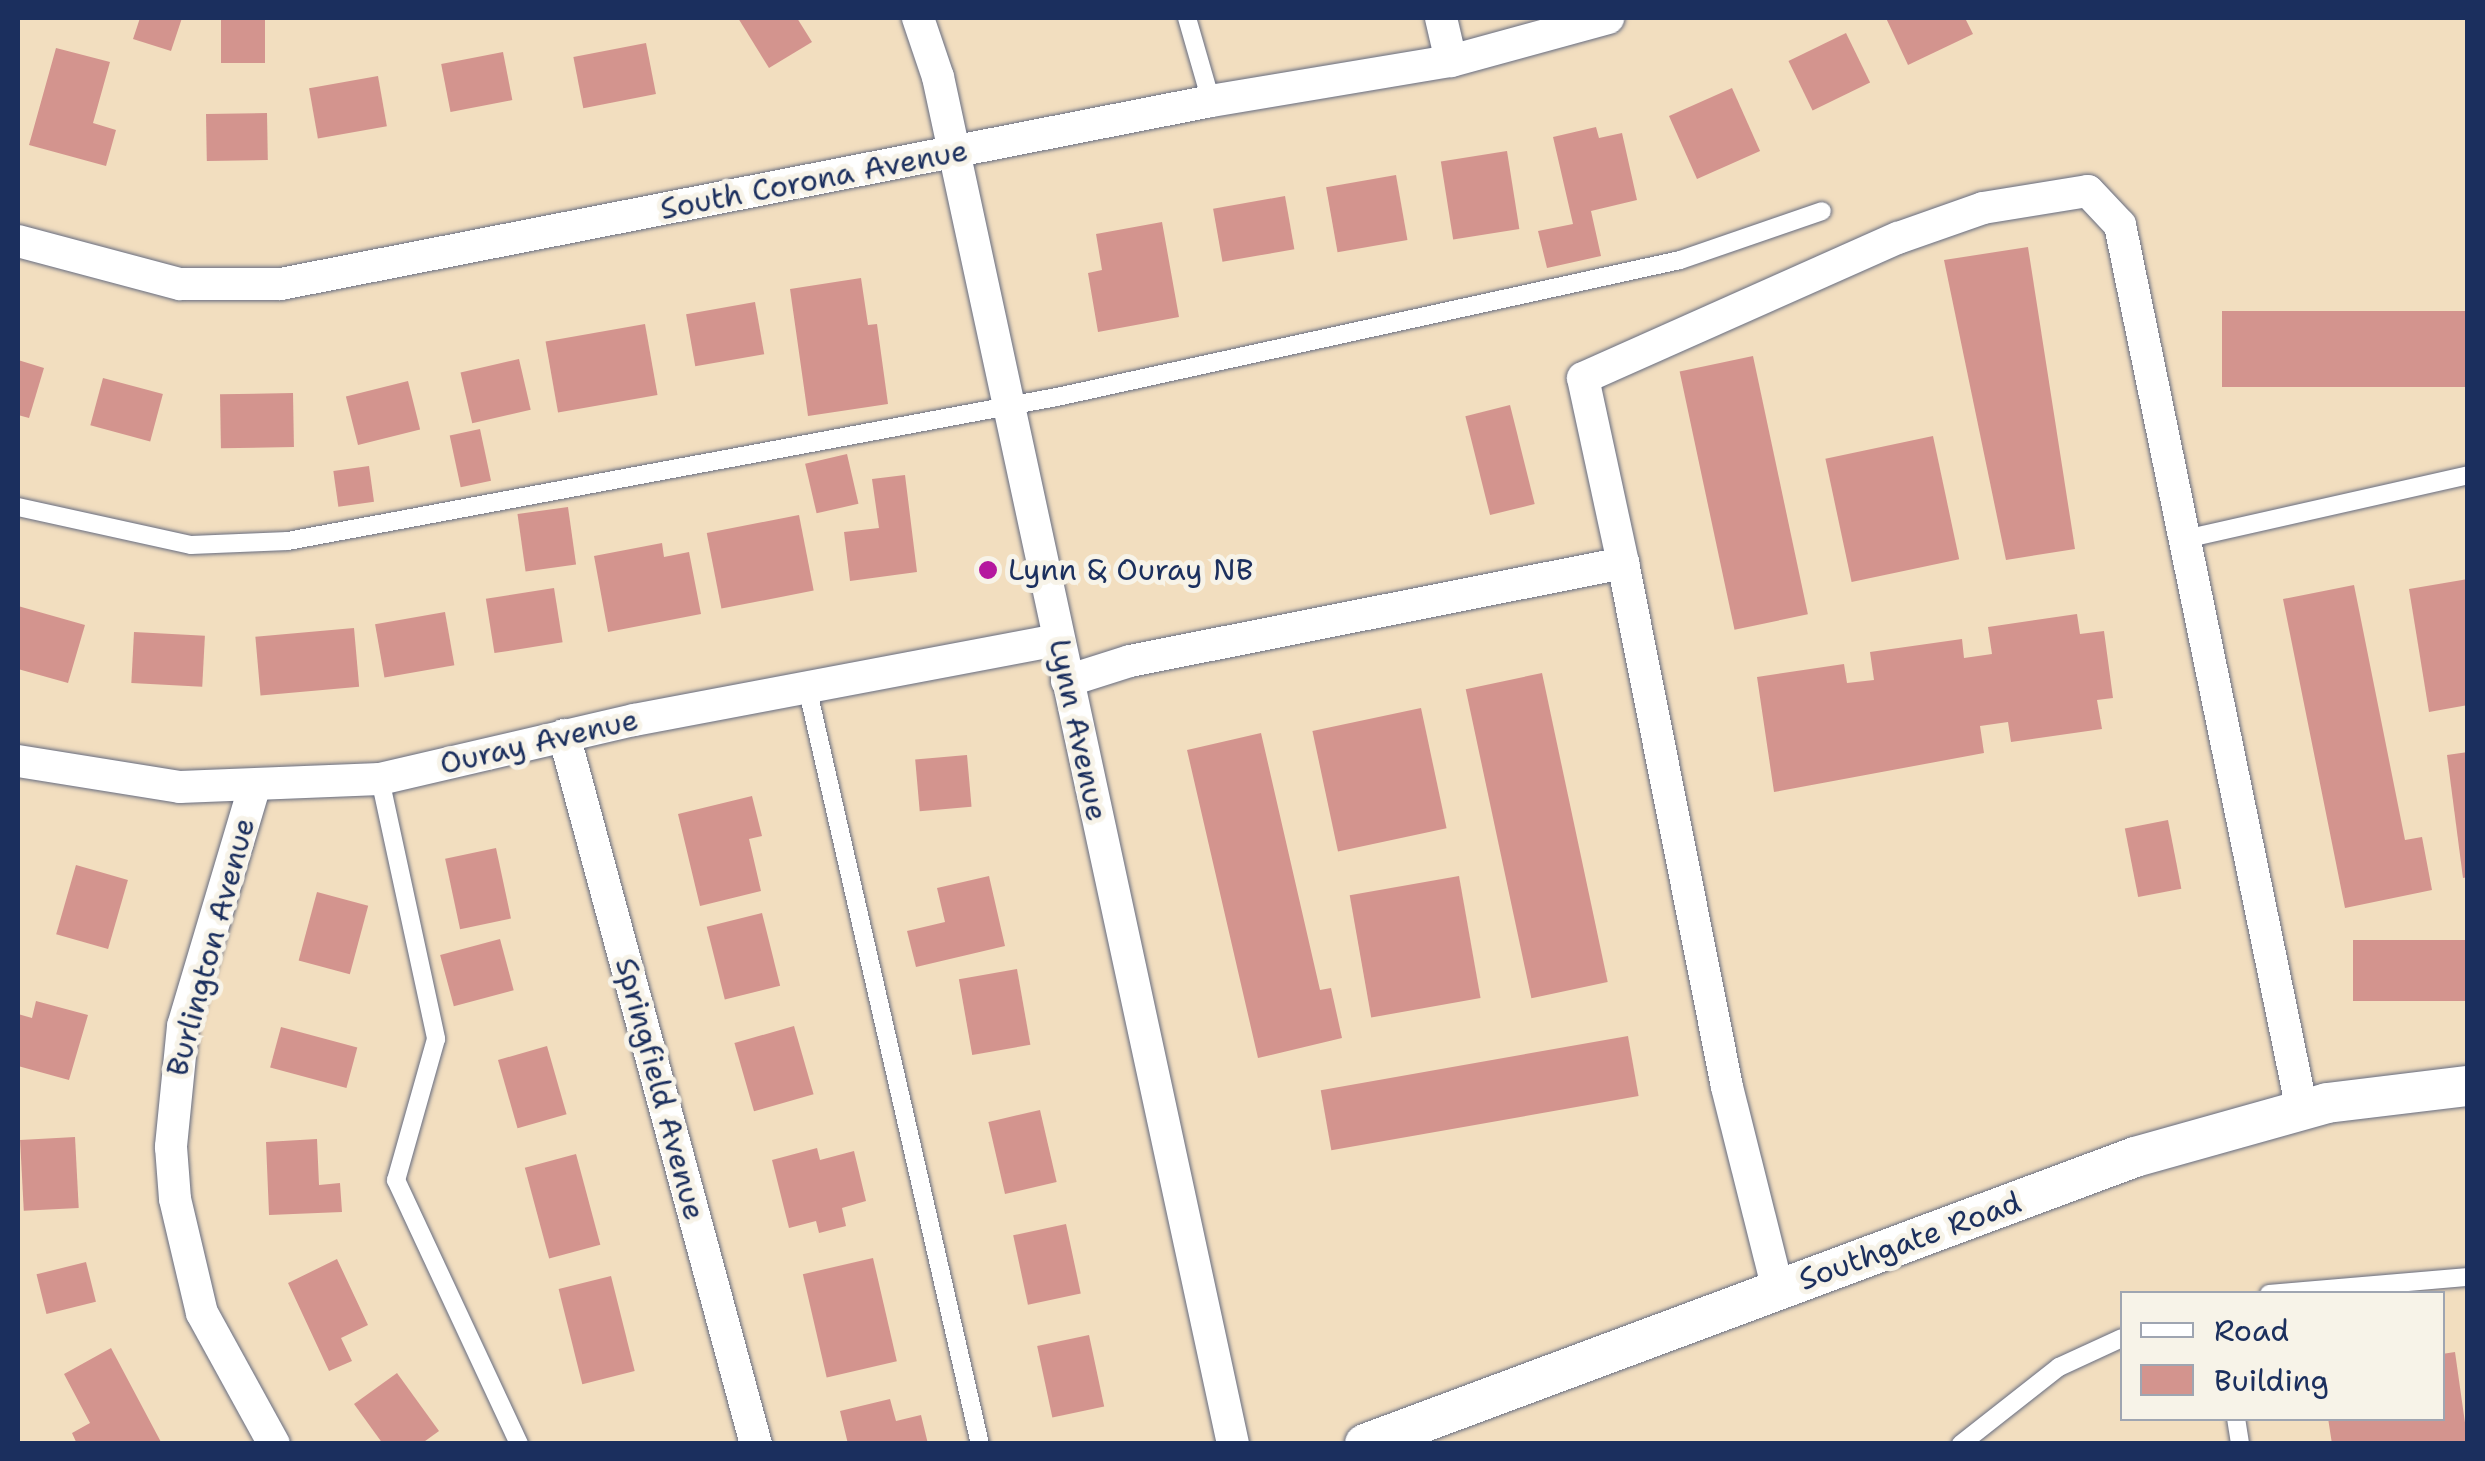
<!DOCTYPE html>
<style>
body{margin:0}
#map{position:relative;width:2485px;height:1461px;overflow:hidden;background:#f2debf;font-family:"Shantell Sans",sans-serif}
div>[style]{position:absolute}
.building>*{inset:0;background:#d3948e;transform-origin:0 0}
.roads{filter:drop-shadow(0 0 2px #666c80) drop-shadow(0 0 2px #666c80)}
.service>*{height:18px;margin:-9px;padding:0 9px;transform-origin:9px;border-radius:9px;background:#fff}
.minor>*{height:32px;margin:-16px;padding:0 16px;transform-origin:16px;border-radius:16px;background:#fff}
.tertiary>*{height:40px;margin:-20px;padding:0 20px;transform-origin:20px;border-radius:20px;background:#fff}
.dots>*{width:28px;height:28px;translate:-50% -50%;box-sizing:border-box;border:5px solid #f7f3e8;border-radius:50%}
span{translate:-50% -50%;white-space:nowrap;text-align:center;line-height:1.15;-webkit-text-stroke:10px #f7f3e8;paint-order:stroke}
.street-label{font-size:30px;color:#1b2f5e}
.poi-label{font-size:30px;color:#1b2f5e}
.left{translate:0 -50%;text-align:left}
.frame{position:absolute;inset:0;border:20px solid #1b2f5e;pointer-events:none}
.legend{position:absolute;left:2120px;top:1291px;width:325px;height:130px;box-sizing:border-box;background:#f7f3e8;border:2px solid #9fa5b1;margin:0;padding:12px 18px;list-style:none;font-size:30px;color:#1b2f5e}
.legend li{display:flex;align-items:center;gap:20px;height:50px}
.legend b{width:50px;border:2px solid #9fa5b1}
</style>
<div id="map">
<div class="building">
<div style="clip-path:polygon(140px 18px,182px 18px,171px 51px,133px 39px)"></div>
<div style="left:221px;top:18px;width:44px;height:45px"></div>
<div style="clip-path:polygon(738px 18px,797px 18px,812px 42px,769px 68px)"></div>
<div style="clip-path:polygon(1886px 18px,1965px 18px,1973px 34px,1908px 65px)"></div>
<div style="left:1846px;top:33px;width:55px;height:64px;rotate:64deg"></div>
<div style="left:646px;top:43px;width:52px;height:74px;rotate:79deg"></div>
<div style="clip-path:polygon(56px 48px,110px 62px,93px 123px,116px 130px,106px 166px,29px 145px)"></div>
<div style="left:503px;top:52px;width:49px;height:63px;rotate:79deg"></div>
<div style="left:378px;top:76px;width:51px;height:70px;rotate:80deg"></div>
<div style="left:1732px;top:88px;width:69px;height:69px;rotate:66deg"></div>
<div style="left:267px;top:113px;width:47px;height:61px;rotate:89deg"></div>
<div style="clip-path:polygon(1596px 127px,1599px 138px,1622px 133px,1637px 200px,1591px 211px,1601px 256px,1547px 268px,1538px 231px,1573px 224px,1553px 137px)"></div>
<div style="left:1507px;top:151px;width:79px;height:67px;rotate:81deg"></div>
<div style="left:1396px;top:175px;width:66px;height:71px;rotate:80deg"></div>
<div style="left:1285px;top:196px;width:54px;height:73px;rotate:80deg"></div>
<div style="clip-path:polygon(1162px 222px,1179px 317px,1098px 332px,1088px 273px,1102px 270px,1096px 234px)"></div>
<div style="clip-path:polygon(2028px 247px,2075px 549px,2006px 560px,1944px 260px)"></div>
<div style="clip-path:polygon(861px 278px,868px 325px,877px 324px,888px 404px,808px 416px,790px 289px)"></div>
<div style="left:755px;top:302px;width:53px;height:70px;rotate:80deg"></div>
<div style="left:2468px;top:311px;width:76px;height:246px;rotate:90deg"></div>
<div style="left:645px;top:324px;width:72px;height:101px;rotate:80deg"></div>
<div style="left:1753px;top:356px;width:264px;height:75px;rotate:78deg"></div>
<div style="left:519px;top:359px;width:52px;height:60px;rotate:77deg"></div>
<div style="clip-path:polygon(18px 360px,44px 368px,29px 418px,18px 415px)"></div>
<div style="left:103px;top:378px;width:62px;height:49px;rotate:15deg"></div>
<div style="left:408px;top:381px;width:50px;height:64px;rotate:76deg"></div>
<div style="left:293px;top:393px;width:54px;height:73px;rotate:89deg"></div>
<div style="left:1510px;top:405px;width:102px;height:46px;rotate:76deg"></div>
<div style="left:480px;top:429px;width:53px;height:31px;rotate:78deg"></div>
<div style="left:1933px;top:436px;width:126px;height:110px;rotate:78deg"></div>
<div style="left:847px;top:454px;width:51px;height:43px;rotate:77deg"></div>
<div style="left:369px;top:466px;width:36px;height:36px;rotate:82deg"></div>
<div style="clip-path:polygon(905px 475px,917px 572px,850px 581px,844px 532px,879px 528px,872px 479px)"></div>
<div style="left:568px;top:507px;width:58px;height:51px;rotate:82deg"></div>
<div style="left:799px;top:515px;width:77px;height:94px;rotate:79deg"></div>
<div style="clip-path:polygon(662px 543px,664px 557px,689px 552px,701px 614px,608px 632px,594px 556px)"></div>
<div style="clip-path:polygon(2468px 579px,2468px 705px,2429px 712px,2409px 589px)"></div>
<div style="clip-path:polygon(2354px 585px,2405px 840px,2422px 837px,2432px 890px,2345px 908px,2283px 599px)"></div>
<div style="left:554px;top:588px;width:55px;height:69px;rotate:81deg"></div>
<div style="clip-path:polygon(18px 606px,85px 625px,68px 683px,18px 669px)"></div>
<div style="left:445px;top:612px;width:54px;height:71px;rotate:80deg"></div>
<div style="clip-path:polygon(2077px 614px,2080px 634px,2104px 631px,2113px 698px,2097px 700px,2102px 729px,2011px 742px,2008px 722px,1980px 726px,1984px 753px,1774px 792px,1757px 677px,1844px 664px,1847px 683px,1874px 680px,1870px 652px,1962px 639px,1964px 658px,1992px 654px,1988px 627px)"></div>
<div style="left:354px;top:628px;width:59px;height:99px;rotate:85deg"></div>
<div style="left:134px;top:632px;width:71px;height:51px;rotate:3deg"></div>
<div style="left:1542px;top:673px;width:316px;height:78px;rotate:78deg"></div>
<div style="left:1421px;top:708px;width:123px;height:111px;rotate:78deg"></div>
<div style="clip-path:polygon(1261px 733px,1320px 990px,1331px 988px,1342px 1038px,1258px 1058px,1187px 750px)"></div>
<div style="clip-path:polygon(2468px 752px,2468px 877px,2463px 878px,2447px 755px)"></div>
<div style="left:967px;top:755px;width:52px;height:52px;rotate:85deg"></div>
<div style="clip-path:polygon(752px 796px,762px 836px,749px 839px,761px 891px,700px 906px,678px 814px)"></div>
<div style="left:2168px;top:820px;width:70px;height:44px;rotate:79deg"></div>
<div style="left:496px;top:848px;width:72px;height:52px;rotate:78deg"></div>
<div style="left:76px;top:865px;width:54px;height:72px;rotate:16deg"></div>
<div style="clip-path:polygon(989px 876px,1005px 946px,916px 967px,907px 931px,945px 922px,937px 888px)"></div>
<div style="left:1459px;top:876px;width:124px;height:111px;rotate:80deg"></div>
<div style="left:317px;top:892px;width:53px;height:71px;rotate:15deg"></div>
<div style="left:762px;top:913px;width:75px;height:57px;rotate:76deg"></div>
<div style="left:500px;top:939px;width:53px;height:62px;rotate:75deg"></div>
<div style="left:2468px;top:940px;width:61px;height:115px;rotate:90deg"></div>
<div style="left:1017px;top:969px;width:77px;height:59px;rotate:80deg"></div>
<div style="clip-path:polygon(36px 1001px,88px 1015px,69px 1080px,18px 1066px,18px 1014px,32px 1018px)"></div>
<div style="left:794px;top:1026px;width:71px;height:62px;rotate:74deg"></div>
<div style="left:281px;top:1027px;width:79px;height:42px;rotate:15deg"></div>
<div style="left:1628px;top:1036px;width:61px;height:312px;rotate:80deg"></div>
<div style="left:547px;top:1046px;width:71px;height:51px;rotate:74deg"></div>
<div style="left:1040px;top:1110px;width:74px;height:53px;rotate:77deg"></div>
<div style="left:75px;top:1137px;width:71px;height:55px;rotate:87deg"></div>
<div style="clip-path:polygon(317px 1139px,319px 1185px,340px 1183px,342px 1212px,269px 1215px,266px 1142px)"></div>
<div style="clip-path:polygon(817px 1148px,820px 1160px,854px 1151px,866px 1201px,842px 1208px,846px 1226px,819px 1233px,816px 1221px,789px 1228px,772px 1160px)"></div>
<div style="left:576px;top:1154px;width:94px;height:53px;rotate:75deg"></div>
<div style="left:1066px;top:1224px;width:71px;height:54px;rotate:78deg"></div>
<div style="left:873px;top:1258px;width:106px;height:72px;rotate:77deg"></div>
<div style="clip-path:polygon(337px 1259px,368px 1325px,341px 1338px,352px 1361px,329px 1371px,288px 1283px)"></div>
<div style="left:86px;top:1262px;width:41px;height:51px;rotate:76deg"></div>
<div style="left:611px;top:1276px;width:98px;height:54px;rotate:76deg"></div>
<div style="left:1089px;top:1335px;width:73px;height:53px;rotate:78deg"></div>
<div style="clip-path:polygon(111px 1348px,162px 1444px,77px 1444px,72px 1433px,90px 1423px,64px 1374px)"></div>
<div style="clip-path:polygon(2455px 1352px,2468px 1444px,2332px 1444px,2328px 1418px,2442px 1418px,2442px 1354px)"></div>
<div style="clip-path:polygon(397px 1373px,439px 1431px,421px 1444px,383px 1444px,354px 1404px)"></div>
<div style="clip-path:polygon(890px 1399px,896px 1421px,921px 1415px,928px 1444px,848px 1444px,840px 1411px)"></div>
</div>
<div class="roads">
<div class="service">
<div style="left:1187px;top:18px;width:86px;rotate:73.9deg"></div>
<div style="left:18px;top:507px;width:177px;rotate:12.4deg"></div>
<div style="left:191px;top:545px;width:97px;rotate:-2.4deg"></div>
<div style="left:288px;top:541px;width:782px;rotate:-10.61deg"></div>
<div style="left:1057px;top:397px;width:638px;rotate:-12.4deg"></div>
<div style="left:1680px;top:260px;width:150px;rotate:-19deg"></div>
<div style="left:2185px;top:539px;width:290px;rotate:-12.7deg"></div>
<div style="left:807px;top:687px;width:777px;rotate:77.13deg"></div>
<div style="left:380px;top:779px;width:266px;rotate:77.8deg"></div>
<div style="left:436px;top:1039px;width:147px;rotate:105.8deg"></div>
<div style="left:396px;top:1180px;width:291px;rotate:65deg"></div>
<div style="left:2269px;top:1294px;width:200px;rotate:-4.9deg"></div>
<div style="left:2236px;top:1418px;width:26px;rotate:81deg"></div>
<div style="left:1961px;top:1444px;width:125px;rotate:-38.2deg"></div>
<div style="left:2059px;top:1367px;width:69px;rotate:-24.7deg"></div>
</div>
<div class="minor">
<div style="left:918px;top:18px;width:62px;rotate:71.3deg"></div>
<div style="left:938px;top:77px;width:1398px;rotate:77.82deg"></div>
<div style="left:1441px;top:18px;width:44px;rotate:76.9deg"></div>
<div style="left:18px;top:241px;width:168px;rotate:14.9deg"></div>
<div style="left:180px;top:284px;width:101px"></div>
<div style="left:281px;top:284px;width:948px;rotate:-11.13deg"></div>
<div style="left:1211px;top:101px;width:243px;rotate:-9.5deg"></div>
<div style="left:1451px;top:61px;width:163px;rotate:-15.3deg"></div>
<div style="left:1623px;top:563px;width:534px;rotate:78.77deg"></div>
<div style="left:1727px;top:1087px;width:209px;rotate:75.9deg"></div>
<div style="left:1067px;top:681px;width:66px;rotate:-17.6deg"></div>
<div style="left:1130px;top:661px;width:503px;rotate:-11.24deg"></div>
<div style="left:1623px;top:563px;width:189px;rotate:-102.2deg"></div>
<div style="left:1583px;top:378px;width:345px;rotate:-24deg"></div>
<div style="left:1898px;top:238px;width:90px;rotate:-19.4deg"></div>
<div style="left:1983px;top:208px;width:106px;rotate:-9.2deg"></div>
<div style="left:2088px;top:191px;width:47px;rotate:46.7deg"></div>
<div style="left:2120px;top:225px;width:904px;rotate:78.38deg"></div>
<div style="left:564px;top:735px;width:735px;rotate:74.85deg"></div>
<div style="left:18px;top:761px;width:164px;rotate:9.1deg"></div>
<div style="left:180px;top:787px;width:200px;rotate:-2.3deg"></div>
<div style="left:380px;top:779px;width:261px;rotate:-13.1deg"></div>
<div style="left:634px;top:720px;width:431px;rotate:-10.7deg"></div>
<div style="left:254px;top:788px;width:248px;rotate:106.6deg"></div>
<div style="left:183px;top:1026px;width:122px;rotate:95.7deg"></div>
<div style="left:171px;top:1147px;width:52px;rotate:85.6deg"></div>
<div style="left:175px;top:1199px;width:117px;rotate:76.7deg"></div>
<div style="left:202px;top:1313px;width:149px;rotate:61.2deg"></div>
</div>
<div class="tertiary">
<div style="left:1365px;top:1444px;width:822px;rotate:-20.44deg"></div>
<div style="left:2135px;top:1157px;width:199px;rotate:-15.7deg"></div>
<div style="left:2327px;top:1103px;width:142px;rotate:-6.9deg"></div>
</div>
</div>
<div class="dots">
<div style="left:988px;top:570px;background:#b5179e"></div>
</div>
<div class="street-label">
<span style="left:814px;top:180px;rotate:-11deg">South Corona Avenue</span>
<span style="left:1078px;top:730px;rotate:78deg">Lynn Avenue</span>
<span style="left:539px;top:742px;rotate:-13deg">Ouray Avenue</span>
<span style="left:211px;top:947px;rotate:-75deg">Burlington Avenue</span>
<span style="left:660px;top:1089px;rotate:75deg">Springfield Avenue</span>
<span style="left:1910px;top:1241px;rotate:-20deg">Southgate Road</span>
</div>
<div class="poi-label">
<span class="left" style="left:1008px;top:570px">Lynn &amp; Ouray NB</span>
</div>
<div class="frame"></div>
<ul class="legend">
<li><b style="height:12px;background:#fff"></b>Road</li>
<li><b style="height:28px;background:#d3948e"></b>Building</li>
</ul>
</div>
